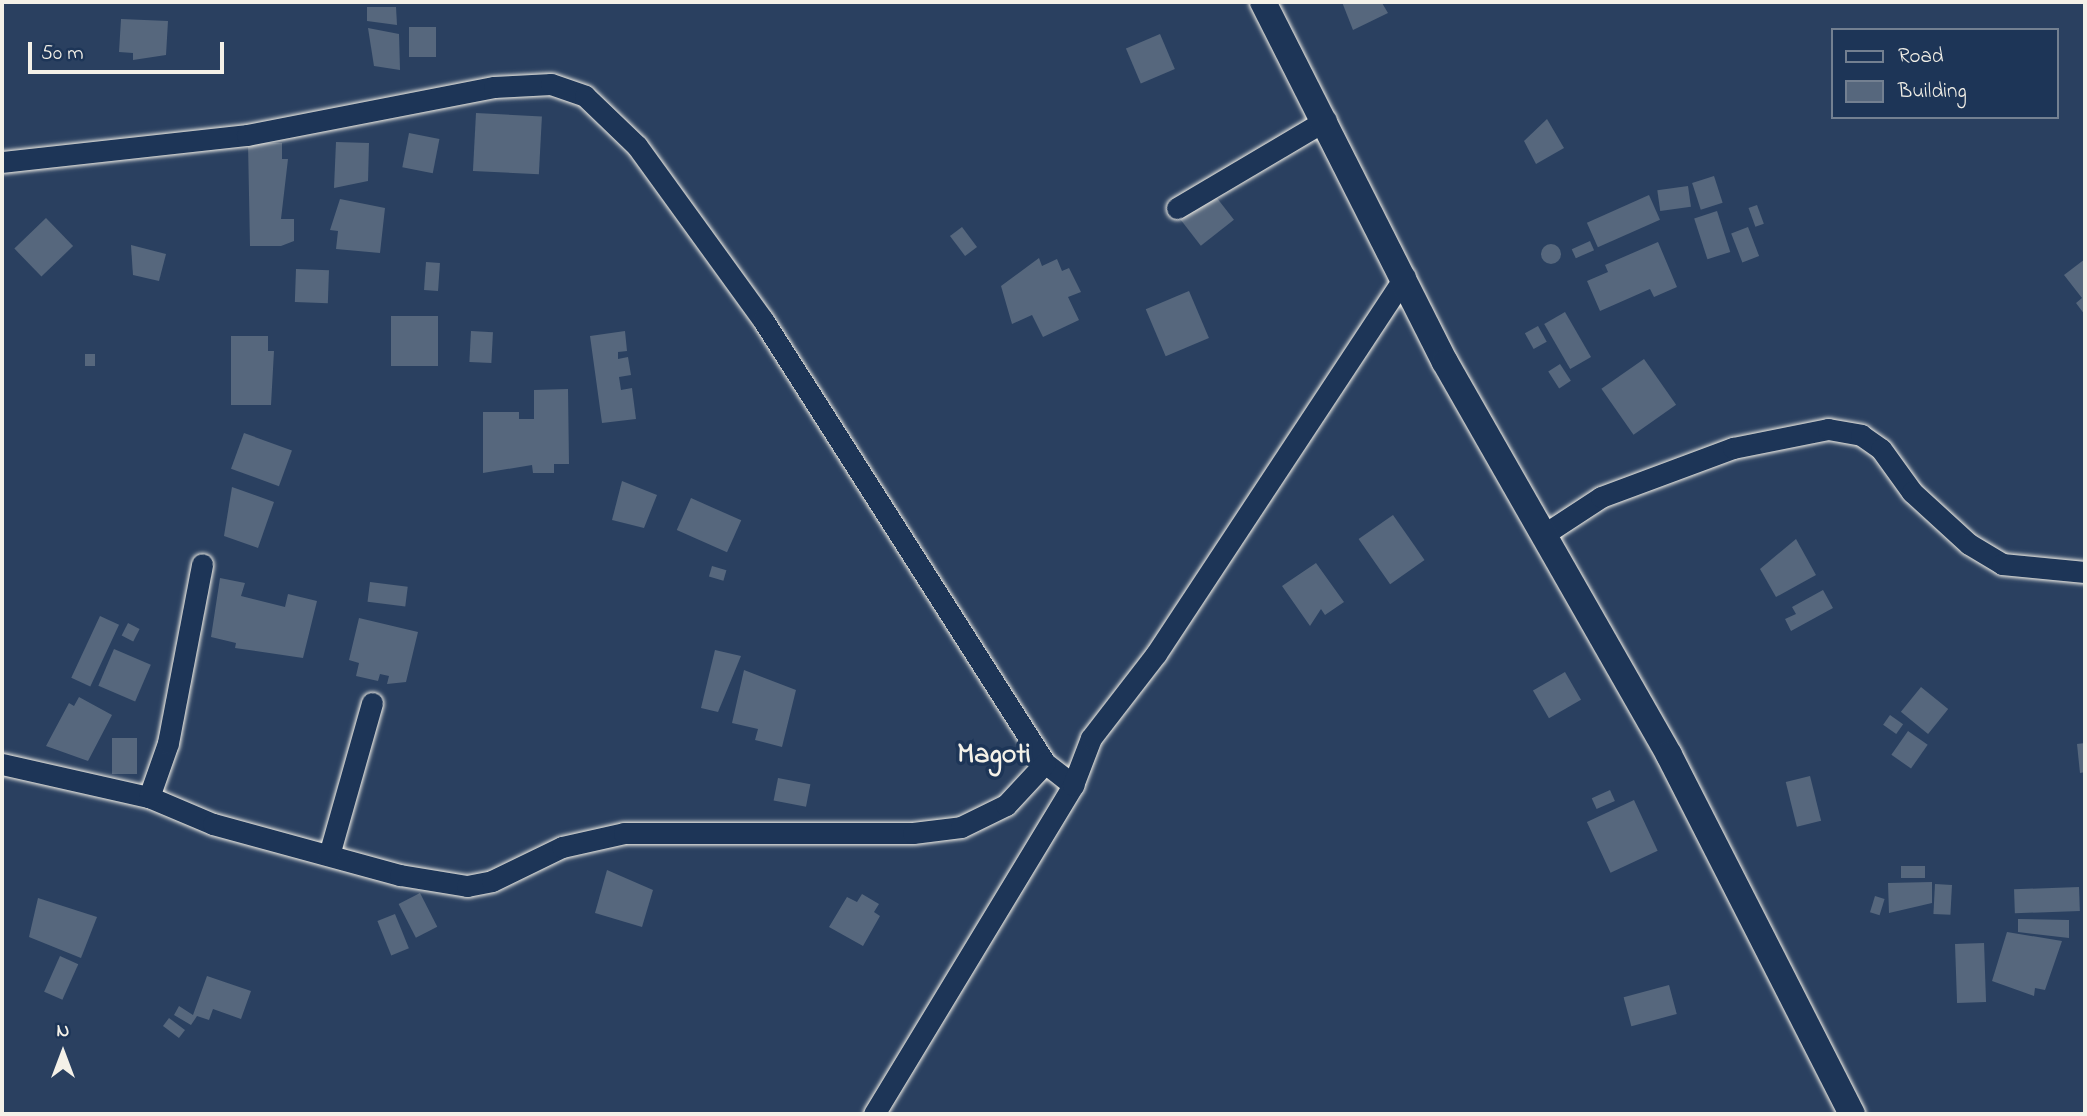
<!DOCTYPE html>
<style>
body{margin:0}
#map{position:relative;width:2087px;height:1116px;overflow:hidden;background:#2a4060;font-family:"Indie Flower",sans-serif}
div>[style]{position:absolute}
.building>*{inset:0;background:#56677d;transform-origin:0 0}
.round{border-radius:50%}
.roads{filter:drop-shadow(0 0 2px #f4f1e8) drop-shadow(0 0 2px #f4f1e8)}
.minor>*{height:21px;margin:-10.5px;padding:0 10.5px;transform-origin:10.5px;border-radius:10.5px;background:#1d3557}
.tertiary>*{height:26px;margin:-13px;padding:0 13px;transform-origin:13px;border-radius:13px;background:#1d3557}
span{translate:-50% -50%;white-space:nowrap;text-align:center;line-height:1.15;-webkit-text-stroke:7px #1d3557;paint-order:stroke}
.quarter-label{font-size:28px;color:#f4f1e8;font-weight:700}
.frame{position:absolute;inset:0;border:4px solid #f4f1e8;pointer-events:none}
.legend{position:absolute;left:1831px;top:28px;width:228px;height:91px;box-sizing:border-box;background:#1d3557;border:2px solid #738091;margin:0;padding:9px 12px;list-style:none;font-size:21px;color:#f4f1e8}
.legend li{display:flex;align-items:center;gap:14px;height:35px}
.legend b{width:35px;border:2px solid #738091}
.north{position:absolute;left:28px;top:1018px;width:70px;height:70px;-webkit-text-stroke:5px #1d3557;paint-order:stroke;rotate:0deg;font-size:19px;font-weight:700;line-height:28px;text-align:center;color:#f4f1e8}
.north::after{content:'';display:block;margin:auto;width:24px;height:32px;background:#f4f1e8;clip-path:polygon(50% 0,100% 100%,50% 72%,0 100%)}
.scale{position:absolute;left:28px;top:42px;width:196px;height:32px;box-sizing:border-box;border:4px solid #f4f1e8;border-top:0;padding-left:9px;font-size:21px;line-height:24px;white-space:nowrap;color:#f4f1e8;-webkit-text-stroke:5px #1d3557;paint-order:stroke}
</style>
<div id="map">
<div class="building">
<div style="clip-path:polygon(1342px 2px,1382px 3px,1388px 13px,1353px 30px)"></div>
<div style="clip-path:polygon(367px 7px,396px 7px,397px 25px,367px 21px)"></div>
<div style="clip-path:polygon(121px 19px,168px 21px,166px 55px,133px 60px,133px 53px,119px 52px)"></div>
<div style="left:409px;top:27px;width:27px;height:30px"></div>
<div style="clip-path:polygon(368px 28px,399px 34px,400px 70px,374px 66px)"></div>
<div style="left:1160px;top:34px;width:38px;height:37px;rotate:67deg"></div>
<div style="left:476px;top:113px;width:66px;height:58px;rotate:3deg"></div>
<div style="clip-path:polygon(1547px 119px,1564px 148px,1536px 164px,1524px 141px)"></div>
<div style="left:409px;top:133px;width:31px;height:35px;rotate:11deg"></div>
<div style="clip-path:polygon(336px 142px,369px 143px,368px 181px,334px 188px)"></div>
<div style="clip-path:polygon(248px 143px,282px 143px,282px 159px,288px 159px,281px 219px,294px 219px,294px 241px,281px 246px,250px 246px)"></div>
<div style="left:1714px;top:176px;width:28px;height:23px;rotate:72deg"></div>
<div style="left:1688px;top:186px;width:21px;height:31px;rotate:82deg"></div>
<div style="left:1213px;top:193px;width:34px;height:42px;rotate:52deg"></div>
<div style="left:1649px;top:195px;width:27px;height:68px;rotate:66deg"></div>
<div style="clip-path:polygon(340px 199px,385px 208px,380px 253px,336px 249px,338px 231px,330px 230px)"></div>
<div style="left:1757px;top:205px;width:20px;height:9px;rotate:70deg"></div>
<div style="left:1717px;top:211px;width:43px;height:24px;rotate:72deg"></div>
<div style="left:46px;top:218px;width:39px;height:44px;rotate:46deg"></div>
<div style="left:962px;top:227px;width:25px;height:15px;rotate:53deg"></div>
<div style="left:1748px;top:227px;width:31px;height:18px;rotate:69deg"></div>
<div style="left:1590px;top:241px;width:10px;height:20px;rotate:66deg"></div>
<div style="clip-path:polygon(1658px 242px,1677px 287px,1654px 297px,1650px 289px,1600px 311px,1587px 281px,1608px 272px,1605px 265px)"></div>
<div class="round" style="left:1541px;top:244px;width:20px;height:20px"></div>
<div style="clip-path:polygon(131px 245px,166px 254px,159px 281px,133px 275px)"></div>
<div style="clip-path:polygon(1039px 258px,1042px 266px,1057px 259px,1062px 271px,1069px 268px,1081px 292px,1068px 297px,1079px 320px,1043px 337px,1032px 315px,1012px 324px,1001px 286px)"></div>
<div style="clip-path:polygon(2085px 259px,2085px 315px,2076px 303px,2082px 298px,2064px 275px)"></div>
<div style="left:426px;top:262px;width:14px;height:28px;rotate:4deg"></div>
<div style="left:296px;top:269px;width:33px;height:33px;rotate:2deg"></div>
<div style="left:1189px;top:291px;width:51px;height:47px;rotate:67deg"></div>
<div style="left:1565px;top:312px;width:52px;height:24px;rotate:60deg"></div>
<div style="left:391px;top:316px;width:47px;height:50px"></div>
<div style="left:1538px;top:326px;width:18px;height:15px;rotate:61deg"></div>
<div style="left:471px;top:331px;width:22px;height:31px;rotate:3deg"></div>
<div style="clip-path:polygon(625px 331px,627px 351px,618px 352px,618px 359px,628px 357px,631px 375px,619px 377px,621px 390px,632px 388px,636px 419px,602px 423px,590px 336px)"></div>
<div style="clip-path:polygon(231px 336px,268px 336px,268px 351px,274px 351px,271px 405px,231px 405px)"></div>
<div style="left:85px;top:354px;width:10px;height:12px"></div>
<div style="left:1644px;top:359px;width:56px;height:52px;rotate:55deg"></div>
<div style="left:1560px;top:364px;width:20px;height:14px;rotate:57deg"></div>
<div style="clip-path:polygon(568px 389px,569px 464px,554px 464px,554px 473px,533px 473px,532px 465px,483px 473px,483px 412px,519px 412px,519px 419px,534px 419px,534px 390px)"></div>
<div style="left:244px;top:433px;width:51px;height:38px;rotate:20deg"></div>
<div style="clip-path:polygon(622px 481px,657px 495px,644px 528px,612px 520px)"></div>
<div style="clip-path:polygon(232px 487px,274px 502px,258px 548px,224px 536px)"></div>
<div style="left:691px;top:498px;width:55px;height:35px;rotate:24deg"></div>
<div style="left:1393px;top:515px;width:55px;height:42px;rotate:55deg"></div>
<div style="clip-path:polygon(1796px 539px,1816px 575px,1776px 597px,1760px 569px)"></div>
<div style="clip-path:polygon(1316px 563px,1344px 602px,1325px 615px,1321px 609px,1310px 626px,1282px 586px)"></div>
<div style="left:712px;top:566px;width:15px;height:11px;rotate:16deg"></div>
<div style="clip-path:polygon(220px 578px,245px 583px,241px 596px,285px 607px,288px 594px,317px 601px,303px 658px,235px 648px,236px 643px,211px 637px)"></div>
<div style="left:370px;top:582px;width:38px;height:20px;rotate:7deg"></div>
<div style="clip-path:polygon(1823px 590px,1833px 608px,1791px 631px,1785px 619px,1796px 614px,1792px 607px)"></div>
<div style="left:100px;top:616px;width:21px;height:68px;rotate:25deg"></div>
<div style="clip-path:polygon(359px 618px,418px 632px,406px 682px,387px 684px,389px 676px,380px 674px,378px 681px,356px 676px,359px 663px,349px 660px)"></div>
<div style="left:128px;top:623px;width:13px;height:14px;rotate:27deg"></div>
<div style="left:114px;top:649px;width:40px;height:40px;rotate:23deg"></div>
<div style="clip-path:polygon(715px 650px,741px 656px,718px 712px,701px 708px)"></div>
<div style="clip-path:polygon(744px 670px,796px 690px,782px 747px,755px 740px,758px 729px,732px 723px)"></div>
<div style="left:1565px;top:672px;width:32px;height:37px;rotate:60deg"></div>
<div style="left:1921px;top:687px;width:35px;height:32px;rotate:39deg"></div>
<div style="clip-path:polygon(79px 697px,112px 715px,88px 761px,46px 746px,69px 703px,74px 706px)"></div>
<div style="left:1890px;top:715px;width:16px;height:12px;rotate:35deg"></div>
<div style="left:1908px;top:731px;width:24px;height:29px;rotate:35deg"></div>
<div style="left:112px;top:738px;width:25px;height:36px"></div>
<div style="clip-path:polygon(2085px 743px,2085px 772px,2080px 773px,2077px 744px)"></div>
<div style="left:1810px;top:776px;width:46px;height:25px;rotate:76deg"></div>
<div style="left:778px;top:778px;width:33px;height:23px;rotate:11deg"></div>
<div style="left:1610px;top:790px;width:12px;height:20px;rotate:66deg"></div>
<div style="left:1634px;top:800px;width:56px;height:52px;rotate:65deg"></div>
<div style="left:1901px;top:866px;width:24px;height:12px"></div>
<div style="clip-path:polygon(607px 870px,653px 890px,642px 927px,595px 913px)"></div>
<div style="clip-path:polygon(1932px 882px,1932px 903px,1889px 913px,1888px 883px)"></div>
<div style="left:1935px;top:884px;width:17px;height:30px;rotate:3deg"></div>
<div style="left:2079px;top:887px;width:24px;height:65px;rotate:88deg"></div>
<div style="left:420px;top:893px;width:38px;height:24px;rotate:63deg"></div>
<div style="clip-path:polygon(862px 894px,879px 904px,874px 912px,880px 916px,863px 946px,829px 927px,847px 897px,857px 902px)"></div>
<div style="left:1875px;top:896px;width:10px;height:17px;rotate:17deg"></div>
<div style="clip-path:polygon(38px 898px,97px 917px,81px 958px,29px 937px)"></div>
<div style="left:395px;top:914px;width:37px;height:19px;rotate:68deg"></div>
<div style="clip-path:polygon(2018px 919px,2069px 920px,2069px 938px,2018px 932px)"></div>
<div style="clip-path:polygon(2007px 932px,2062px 941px,2045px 990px,2035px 988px,2034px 996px,1992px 981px)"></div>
<div style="left:1984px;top:943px;width:59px;height:29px;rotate:88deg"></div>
<div style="left:60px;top:956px;width:20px;height:39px;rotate:24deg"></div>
<div style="clip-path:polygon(207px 976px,251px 991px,241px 1019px,213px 1009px,209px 1020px,197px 1016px,191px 1025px,174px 1015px,179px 1006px,193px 1015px)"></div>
<div style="left:1669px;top:985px;width:30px;height:47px;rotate:75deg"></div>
<div style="left:169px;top:1018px;width:20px;height:10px;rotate:37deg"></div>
</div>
<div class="roads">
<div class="minor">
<div style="left:2px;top:162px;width:246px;rotate:-6.3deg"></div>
<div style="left:247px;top:135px;width:252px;rotate:-11deg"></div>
<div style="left:494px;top:87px;width:57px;rotate:-3deg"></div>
<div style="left:551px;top:84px;width:36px;rotate:19deg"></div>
<div style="left:585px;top:96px;width:72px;rotate:43.9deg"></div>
<div style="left:637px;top:146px;width:215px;rotate:54.1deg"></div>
<div style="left:763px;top:320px;width:525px;rotate:57.52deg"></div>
<div style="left:1045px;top:763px;width:36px;rotate:38deg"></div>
<div style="left:1177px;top:208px;width:173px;rotate:-30.6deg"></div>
<div style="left:1543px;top:535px;width:69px;rotate:-33.2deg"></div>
<div style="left:1601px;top:497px;width:141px;rotate:-20.4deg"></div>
<div style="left:1733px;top:448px;width:97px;rotate:-11.3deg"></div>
<div style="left:1828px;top:429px;width:34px;rotate:10deg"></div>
<div style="left:1861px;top:435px;width:24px;rotate:35deg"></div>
<div style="left:1881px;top:449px;width:53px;rotate:54.2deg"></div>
<div style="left:1912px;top:492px;width:77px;rotate:42.4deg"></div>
<div style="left:1969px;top:544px;width:39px;rotate:31deg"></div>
<div style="left:2002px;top:564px;width:83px;rotate:5.5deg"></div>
<div style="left:2px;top:764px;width:151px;rotate:12.7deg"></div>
<div style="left:149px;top:797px;width:69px;rotate:22.9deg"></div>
<div style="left:213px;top:824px;width:194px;rotate:15.3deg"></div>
<div style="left:400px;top:875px;width:68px;rotate:9.3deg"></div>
<div style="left:467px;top:886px;width:25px;rotate:-11deg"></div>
<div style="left:492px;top:881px;width:78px;rotate:-25.9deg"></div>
<div style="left:562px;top:847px;width:64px;rotate:-12.7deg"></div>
<div style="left:624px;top:833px;width:289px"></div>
<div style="left:913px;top:833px;width:48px;rotate:-7.1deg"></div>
<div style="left:961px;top:827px;width:50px;rotate:-26.1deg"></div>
<div style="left:1006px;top:805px;width:57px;rotate:-47.1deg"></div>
<div style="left:149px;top:797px;width:57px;rotate:-70.6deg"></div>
<div style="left:168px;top:743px;width:182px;rotate:-79.2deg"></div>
<div style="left:329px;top:855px;width:158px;rotate:-74.2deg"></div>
<div style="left:874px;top:1114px;width:385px;rotate:-58.8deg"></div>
<div style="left:1073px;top:785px;width:50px;rotate:-69deg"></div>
<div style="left:1091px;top:738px;width:106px;rotate:-52.3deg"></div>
<div style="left:1156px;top:654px;width:452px;rotate:-56.6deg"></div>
</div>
<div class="tertiary">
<div style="left:1263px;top:2px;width:403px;rotate:63.2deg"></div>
<div style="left:1445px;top:362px;width:452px;rotate:60.3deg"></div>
<div style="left:1669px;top:755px;width:403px;rotate:63deg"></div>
</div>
</div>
<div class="quarter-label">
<span style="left:994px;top:756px">Magoti</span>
</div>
<div class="frame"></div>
<ul class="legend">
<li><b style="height:9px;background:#1d3557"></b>Road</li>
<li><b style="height:19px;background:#56677d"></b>Building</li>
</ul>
<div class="north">N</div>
<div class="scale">50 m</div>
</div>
